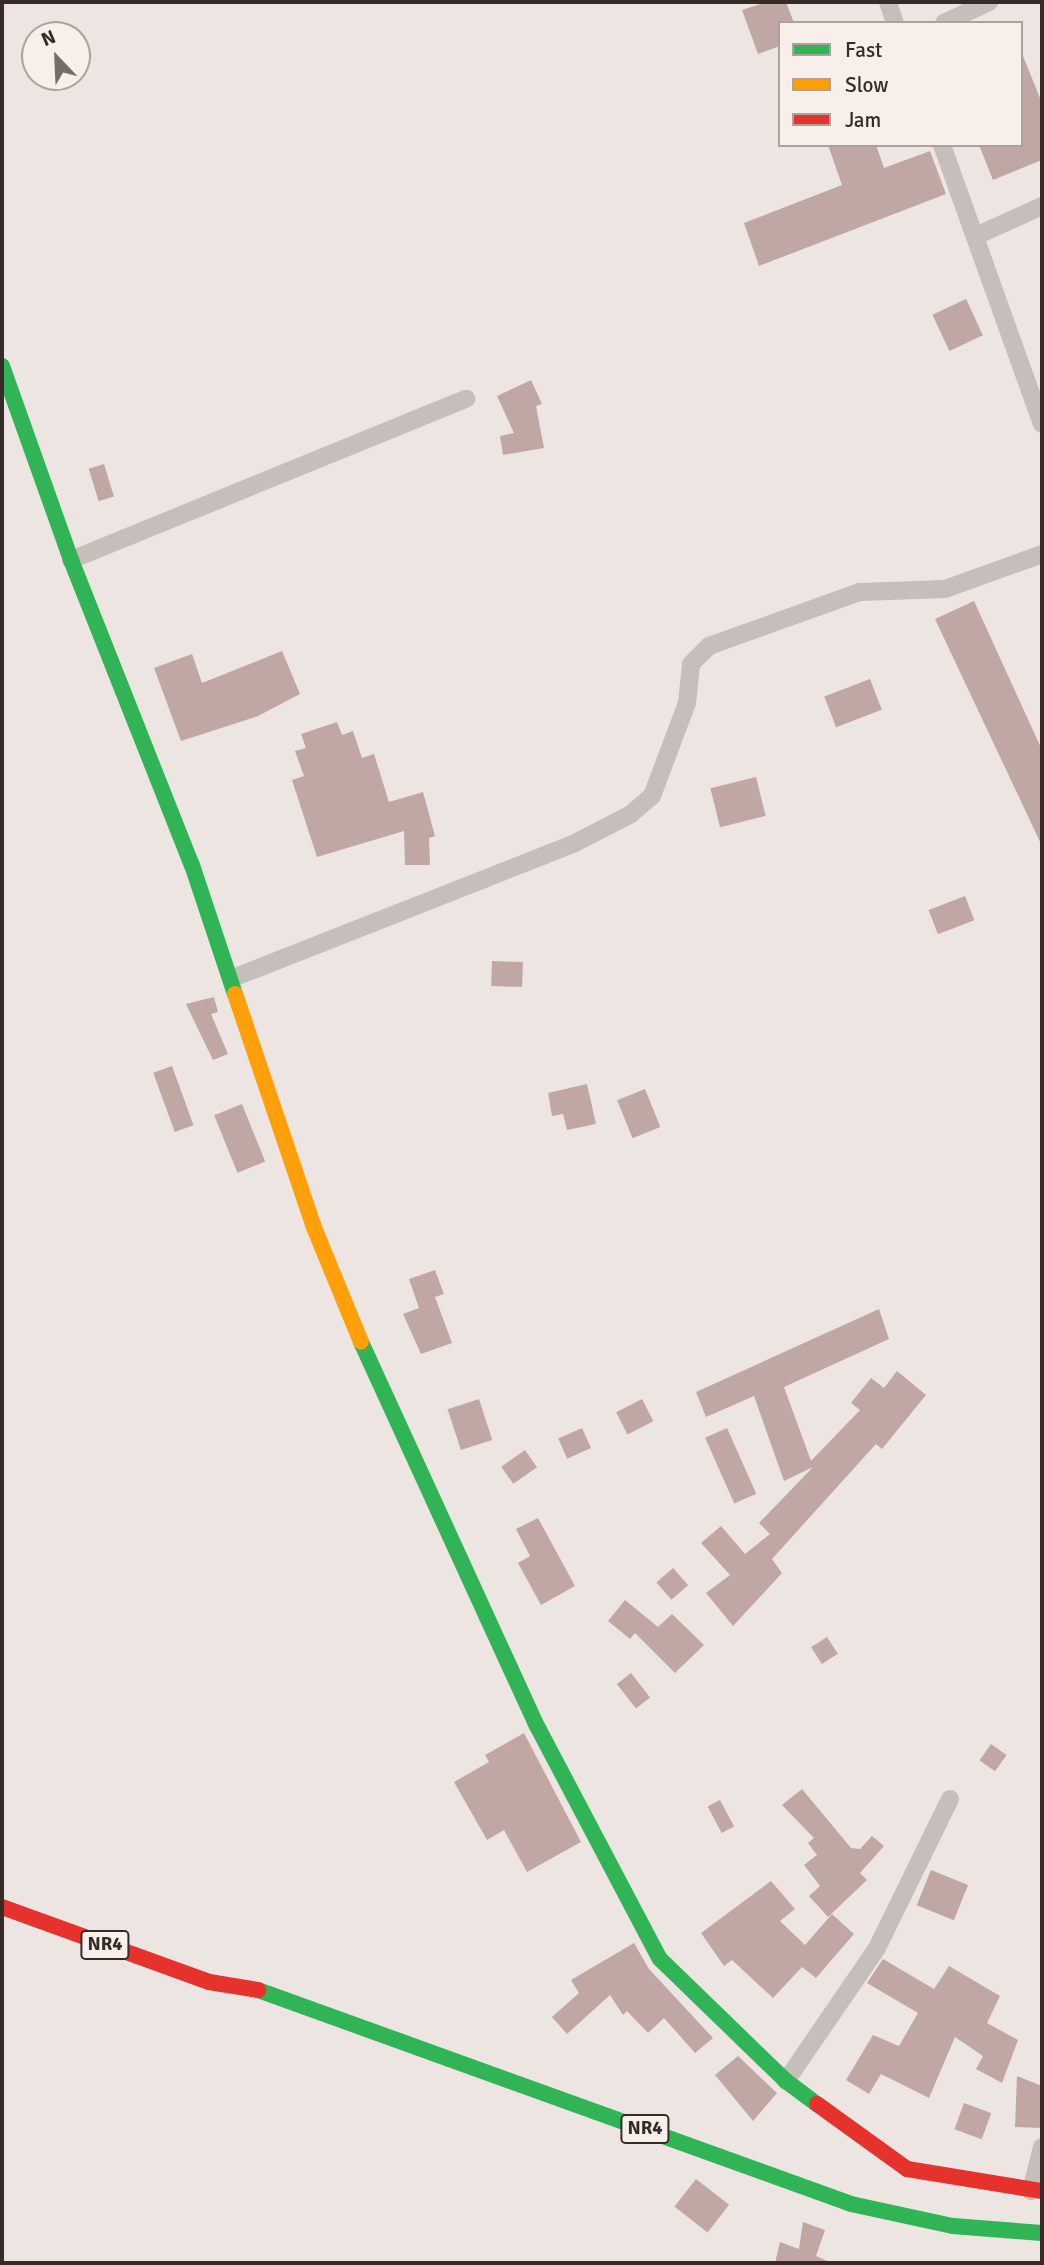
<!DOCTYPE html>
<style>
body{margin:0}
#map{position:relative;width:1044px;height:2265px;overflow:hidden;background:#ede5e2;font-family:Signika,sans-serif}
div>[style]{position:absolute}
.building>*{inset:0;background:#c0a7a4;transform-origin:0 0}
.street>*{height:18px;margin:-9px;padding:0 9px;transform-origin:9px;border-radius:9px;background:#c6beba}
.fast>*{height:16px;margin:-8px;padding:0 8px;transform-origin:8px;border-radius:8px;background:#30b455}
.slow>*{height:16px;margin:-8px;padding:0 8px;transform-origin:8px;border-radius:8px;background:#ff9f0a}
.jam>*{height:16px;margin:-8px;padding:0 8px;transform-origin:8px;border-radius:8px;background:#e5322d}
span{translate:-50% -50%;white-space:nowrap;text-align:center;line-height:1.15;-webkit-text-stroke:7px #f9efea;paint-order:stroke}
.shield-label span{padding:2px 5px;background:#f9efea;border:2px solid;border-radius:5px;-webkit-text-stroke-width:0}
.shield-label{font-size:19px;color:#372b29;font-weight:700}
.frame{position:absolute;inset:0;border:4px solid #372b29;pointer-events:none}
.legend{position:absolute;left:778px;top:21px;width:245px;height:126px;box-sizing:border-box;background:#f9efea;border:2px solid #aba19d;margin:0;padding:9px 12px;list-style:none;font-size:21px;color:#372b29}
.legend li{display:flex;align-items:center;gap:14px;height:35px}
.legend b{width:35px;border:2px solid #aba19d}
.north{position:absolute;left:21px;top:21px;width:70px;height:70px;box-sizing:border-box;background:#f9efea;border:2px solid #aba19d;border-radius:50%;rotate:337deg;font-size:19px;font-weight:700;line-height:28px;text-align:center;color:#372b29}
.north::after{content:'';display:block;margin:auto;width:24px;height:32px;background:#776c6a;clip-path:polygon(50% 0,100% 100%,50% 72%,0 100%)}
</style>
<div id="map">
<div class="building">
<div style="clip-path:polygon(766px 2px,786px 2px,794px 23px,780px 23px,780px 46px,758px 54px,742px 10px)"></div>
<div style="clip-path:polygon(1021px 51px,1042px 103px,1042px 160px,993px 180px,979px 145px,1021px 145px)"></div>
<div style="clip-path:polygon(828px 145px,876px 145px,884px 168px,930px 151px,946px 194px,759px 266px,744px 223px,842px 185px)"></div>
<div style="left:966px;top:299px;width:40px;height:37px;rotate:65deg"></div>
<div style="clip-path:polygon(531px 380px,542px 404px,536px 406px,544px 448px,503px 455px,500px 436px,514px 433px,497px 396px)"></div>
<div style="left:104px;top:464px;width:34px;height:16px;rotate:73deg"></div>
<div style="clip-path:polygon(974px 601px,1042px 750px,1042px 846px,935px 619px)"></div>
<div style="clip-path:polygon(282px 651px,300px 694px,258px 716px,181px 741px,154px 668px,192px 654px,202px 683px)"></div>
<div style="left:870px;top:679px;width:33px;height:49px;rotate:69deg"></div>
<div style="clip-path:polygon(337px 722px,342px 735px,353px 731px,362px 758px,374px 754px,389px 802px,423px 792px,435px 836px,429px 838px,430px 865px,405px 865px,404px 831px,317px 857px,292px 780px,304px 776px,295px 751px,306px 748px,301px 734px)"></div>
<div style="left:756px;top:777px;width:40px;height:47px;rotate:76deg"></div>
<div style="left:965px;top:896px;width:26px;height:39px;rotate:69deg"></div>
<div style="left:492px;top:961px;width:31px;height:25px;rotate:2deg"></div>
<div style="clip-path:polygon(214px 997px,218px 1012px,211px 1014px,228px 1054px,213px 1060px,186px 1004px)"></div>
<div style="left:172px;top:1066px;width:63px;height:20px;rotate:70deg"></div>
<div style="clip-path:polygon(587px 1084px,596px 1124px,567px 1130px,563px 1114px,552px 1116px,548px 1093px)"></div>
<div style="left:645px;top:1089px;width:41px;height:30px;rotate:68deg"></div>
<div style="left:242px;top:1104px;width:62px;height:30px;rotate:68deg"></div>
<div style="clip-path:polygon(435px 1270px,444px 1294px,435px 1297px,452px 1343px,421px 1354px,403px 1314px,419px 1308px,409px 1279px)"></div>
<div style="clip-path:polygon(879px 1309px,889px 1339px,784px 1387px,811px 1461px,860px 1410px,851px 1403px,871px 1378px,884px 1388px,897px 1371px,926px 1395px,882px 1449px,876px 1444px,772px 1559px,782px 1573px,733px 1626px,706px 1593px,730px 1575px,701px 1543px,721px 1526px,745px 1554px,770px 1534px,759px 1523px,813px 1467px,784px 1481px,754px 1396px,706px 1417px,696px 1392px)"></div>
<div style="left:479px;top:1399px;width:43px;height:33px;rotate:72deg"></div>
<div style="left:642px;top:1399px;width:25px;height:29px;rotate:63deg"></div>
<div style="left:582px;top:1428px;width:22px;height:26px;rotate:66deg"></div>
<div style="left:727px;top:1428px;width:72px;height:24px;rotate:66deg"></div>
<div style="left:525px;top:1450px;width:21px;height:29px;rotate:55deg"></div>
<div style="clip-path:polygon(538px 1518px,575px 1586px,541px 1605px,518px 1563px,530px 1556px,516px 1529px)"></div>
<div style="left:673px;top:1568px;width:23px;height:22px;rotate:49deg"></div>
<div style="clip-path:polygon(625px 1600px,658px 1627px,672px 1614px,704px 1645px,675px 1673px,635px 1633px,630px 1639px,608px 1621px)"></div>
<div style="left:827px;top:1637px;width:20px;height:19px;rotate:57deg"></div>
<div style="left:631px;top:1673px;width:31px;height:18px;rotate:52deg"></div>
<div style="clip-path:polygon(524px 1733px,581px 1842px,527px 1872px,504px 1830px,487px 1840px,454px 1782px,489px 1762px,485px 1755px)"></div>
<div style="left:991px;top:1744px;width:19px;height:20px;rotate:35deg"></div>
<div style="clip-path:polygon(802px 1789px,851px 1848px,860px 1849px,872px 1836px,884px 1846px,860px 1873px,867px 1880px,828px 1917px,809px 1896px,820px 1886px,804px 1865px,817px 1855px,808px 1843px,814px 1838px,782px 1805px)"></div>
<div style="left:720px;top:1800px;width:30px;height:14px;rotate:62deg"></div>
<div style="left:931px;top:1870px;width:40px;height:38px;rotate:22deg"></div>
<div style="clip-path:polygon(771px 1881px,795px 1909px,780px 1921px,805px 1945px,832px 1914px,854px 1934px,816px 1978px,802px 1967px,773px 1998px,732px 1960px,724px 1966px,701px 1933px)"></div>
<div style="clip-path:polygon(634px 1943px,649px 1969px,713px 2038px,695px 2053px,664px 2018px,648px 2033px,627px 2011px,623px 2015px,610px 1995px,567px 2034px,552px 2017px,579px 1993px,571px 1980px)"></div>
<div style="clip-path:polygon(883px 1959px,934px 1989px,949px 1966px,1000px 1996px,987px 2023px,1018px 2040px,1002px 2083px,976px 2069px,983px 2056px,955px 2037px,929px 2098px,881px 2074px,869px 2094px,846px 2080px,873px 2035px,899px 2046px,918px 2013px,867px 1983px)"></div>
<div style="clip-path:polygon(738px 2056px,777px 2093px,753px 2121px,715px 2075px)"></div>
<div style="clip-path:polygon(1017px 2076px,1042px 2086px,1041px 2128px,1015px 2127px)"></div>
<div style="left:964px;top:2103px;width:29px;height:28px;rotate:20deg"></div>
<div style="left:696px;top:2179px;width:42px;height:35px;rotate:38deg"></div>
<div style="clip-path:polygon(803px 2222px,825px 2230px,816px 2256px,832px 2263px,775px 2263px,780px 2242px,799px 2249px)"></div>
</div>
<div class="street">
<div style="left:888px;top:2px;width:22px;rotate:72deg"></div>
<div style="left:944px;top:23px;width:50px;rotate:-25deg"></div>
<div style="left:942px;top:145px;width:296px;rotate:70.3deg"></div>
<div style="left:978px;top:235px;width:70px;rotate:-24.4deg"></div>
<div style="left:71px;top:560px;width:427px;rotate:-22.2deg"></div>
<div style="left:233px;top:978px;width:365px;rotate:-21.5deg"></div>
<div style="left:573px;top:844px;width:65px;rotate:-27.3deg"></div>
<div style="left:631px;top:814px;width:28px;rotate:-41deg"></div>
<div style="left:652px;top:796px;width:99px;rotate:-69.4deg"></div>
<div style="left:687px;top:703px;width:39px;rotate:-84deg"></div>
<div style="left:691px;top:664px;width:25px;rotate:-45deg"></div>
<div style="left:709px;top:646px;width:160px;rotate:-19.7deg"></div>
<div style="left:860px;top:592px;width:85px;rotate:-2deg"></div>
<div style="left:945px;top:589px;width:103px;rotate:-19.8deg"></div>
<div style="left:786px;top:2081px;width:161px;rotate:-55.6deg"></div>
<div style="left:877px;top:1948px;width:166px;rotate:-63.9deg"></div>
<div style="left:1031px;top:2191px;width:45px;rotate:-76deg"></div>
</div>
<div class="fast">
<div style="left:2px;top:366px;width:206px;rotate:70.4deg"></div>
<div style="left:71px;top:560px;width:328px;rotate:68.4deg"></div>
<div style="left:192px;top:865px;width:136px;rotate:71.6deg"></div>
<div style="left:361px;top:1342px;width:422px;rotate:65.4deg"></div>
<div style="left:537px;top:1726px;width:263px;rotate:62.2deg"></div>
<div style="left:660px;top:1959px;width:175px;rotate:44.1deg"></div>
<div style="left:786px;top:2081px;width:39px;rotate:37deg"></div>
<div style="left:258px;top:1990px;width:630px;rotate:19.84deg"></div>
<div style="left:851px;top:2204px;width:104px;rotate:12.2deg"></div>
<div style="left:953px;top:2226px;width:89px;rotate:4.5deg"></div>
</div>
<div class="slow">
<div style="left:235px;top:994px;width:244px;rotate:71.3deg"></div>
<div style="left:313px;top:1225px;width:126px;rotate:67.7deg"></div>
</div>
<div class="jam">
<div style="left:2px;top:1907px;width:220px;rotate:19.9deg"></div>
<div style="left:209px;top:1982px;width:50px;rotate:9.3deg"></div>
<div style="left:817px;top:2104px;width:111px;rotate:35.8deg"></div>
<div style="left:907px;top:2169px;width:137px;rotate:9.3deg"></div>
</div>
<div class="shield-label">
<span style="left:105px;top:1945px">NR4</span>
<span style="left:645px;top:2129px">NR4</span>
</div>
<div class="frame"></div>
<ul class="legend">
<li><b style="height:9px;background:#30b455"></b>Fast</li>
<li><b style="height:9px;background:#ff9f0a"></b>Slow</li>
<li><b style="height:9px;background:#e5322d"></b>Jam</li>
</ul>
<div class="north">N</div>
</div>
